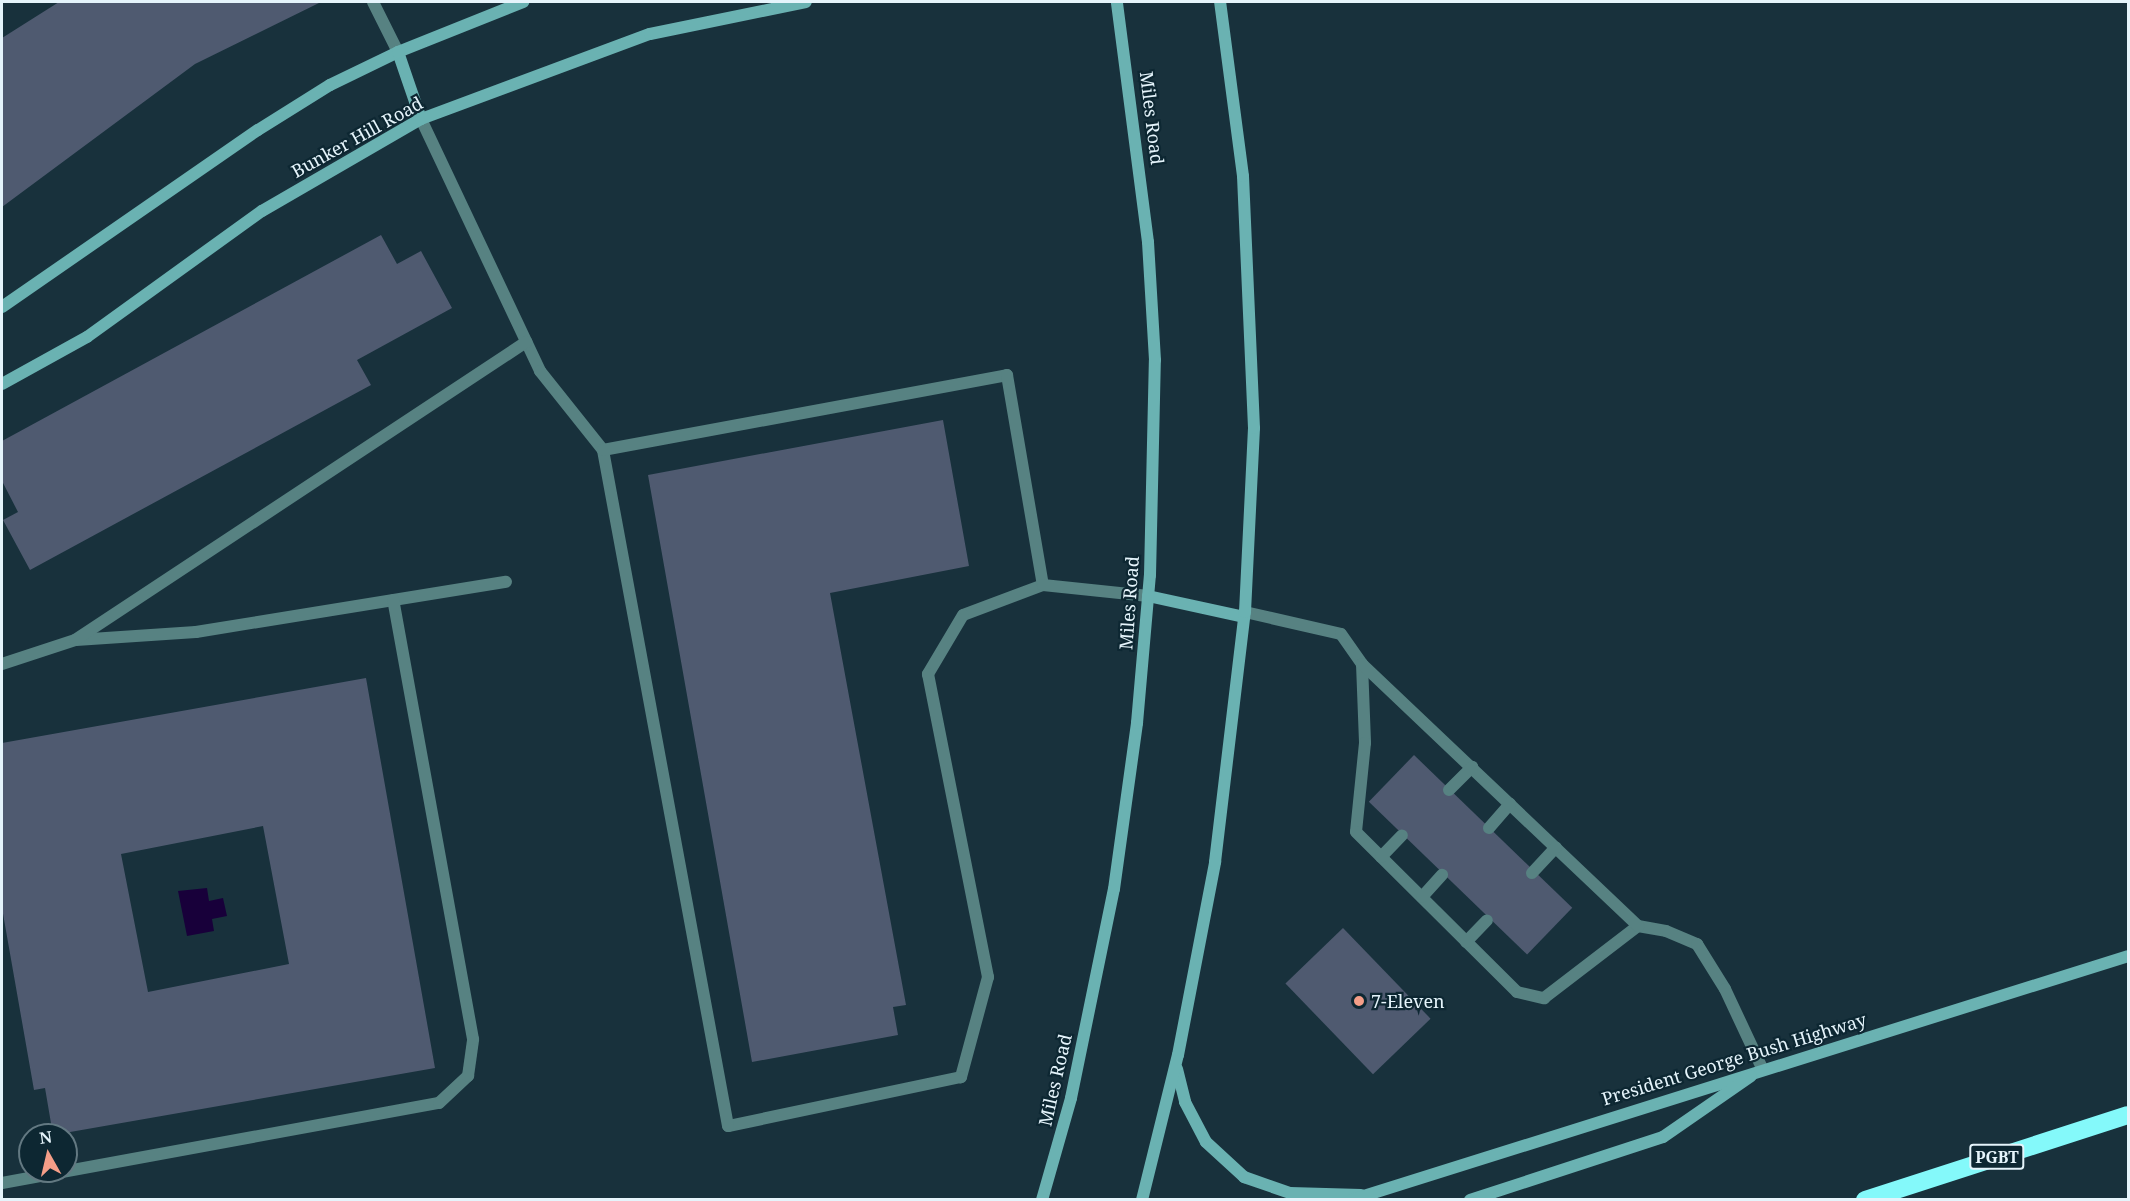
<!DOCTYPE html>
<style>
body{margin:0}
#map{position:relative;width:2130px;height:1201px;overflow:hidden;background:#18313c;font-family:"Noto Serif",serif}
div>[style]{position:absolute}
.water>*{inset:0;background:#18003a}
.building>*{inset:0;background:#4f5a70;transform-origin:0 0}
.lane>*{height:12px;margin:-6px;padding:0 6px;transform-origin:6px;border-radius:6px;background:#578282}
.secondary>*{height:12px;margin:-6px;padding:0 6px;transform-origin:6px;border-radius:6px;background:#6ab2b2}
.highway>*{height:18px;margin:-9px;padding:0 9px;transform-origin:9px;border-radius:9px;background:#84f9fa}
.dots>*{width:16px;height:16px;translate:-50% -50%;box-sizing:border-box;border:3px solid #0d2732;border-radius:50%}
span{translate:-50% -50%;white-space:nowrap;text-align:center;line-height:1.15;-webkit-text-stroke:4.5px #0d2732;paint-order:stroke}
.shield-label span{padding:2px 4px;background:#0d2732;border:2px solid;border-radius:4px;-webkit-text-stroke-width:0}
.shield-label{font-size:16px;color:#e5f4fb;font-weight:700}
.street-label{font-size:18px;color:#e5f4fb}
.poi-label{font-size:18px;color:#e5f4fb}
.left{translate:0 -50%;text-align:left}
.frame{position:absolute;inset:0;border:3px solid #e5f4fb;pointer-events:none}
.north{position:absolute;left:18px;top:1123px;width:60px;height:60px;box-sizing:border-box;background:#0d2732;border:2px solid #637982;border-radius:50%;rotate:352deg;font-size:16px;font-weight:700;line-height:24px;text-align:center;color:#e5f4fb}
.north::after{content:'';display:block;margin:auto;width:21px;height:27px;background:#f49e88;clip-path:polygon(50% 0,100% 100%,50% 72%,0 100%)}
</style>
<div id="map">
<div class="water">
<div style="clip-path:polygon(207px 888px,209px 901px,223px 898px,227px 916px,212px 919px,214px 931px,187px 936px,178px 891px)"></div>
</div>
<div class="building">
<div style="clip-path:polygon(59px 2px,321px 2px,195px 64px,2px 207px,2px 38px)"></div>
<div style="clip-path:polygon(381px 235px,397px 264px,421px 251px,452px 308px,357px 360px,371px 385px,30px 570px,3px 520px,18px 512px,2px 481px,2px 441px)"></div>
<div style="clip-path:polygon(943px 420px,969px 566px,830px 593px,906px 1005px,893px 1007px,898px 1035px,752px 1062px,648px 475px)"></div>
<div style="clip-path:polygon(evenodd,366px 678px,435px 1068px,53px 1135px,45px 1088px,34px 1090px,2px 908px,2px 743px,366px 678px,263px 826px,289px 964px,148px 992px,121px 854px,263px 826px)"></div>
<div style="left:1414px;top:755px;width:220px;height:65px;rotate:44deg"></div>
<div style="left:1343px;top:928px;width:126px;height:80px;rotate:46deg"></div>
</div>
<div class="lane">
<div style="left:373px;top:2px;width:56px;rotate:63.4deg"></div>
<div style="left:421px;top:119px;width:279px;rotate:64.7deg"></div>
<div style="left:540px;top:371px;width:101px;rotate:51.4deg"></div>
<div style="left:1043px;top:585px;width:85px;rotate:159.4deg"></div>
<div style="left:963px;top:615px;width:69px;rotate:120.7deg"></div>
<div style="left:928px;top:674px;width:309px;rotate:78.8deg"></div>
<div style="left:988px;top:977px;width:104px;rotate:105.1deg"></div>
<div style="left:961px;top:1077px;width:238px;rotate:168.1deg"></div>
<div style="left:728px;top:1126px;width:687px;rotate:-100.48deg"></div>
<div style="left:603px;top:450px;width:411px;rotate:-10.5deg"></div>
<div style="left:1007px;top:375px;width:213px;rotate:80.3deg"></div>
<div style="left:1043px;top:585px;width:106px;rotate:6deg"></div>
<div style="left:1245px;top:612px;width:98px;rotate:12.9deg"></div>
<div style="left:1341px;top:634px;width:37px;rotate:55deg"></div>
<div style="left:1362px;top:664px;width:79px;rotate:87.8deg"></div>
<div style="left:1365px;top:743px;width:89px;rotate:95.8deg"></div>
<div style="left:1356px;top:832px;width:227px;rotate:44.8deg"></div>
<div style="left:1517px;top:992px;width:28px;rotate:13deg"></div>
<div style="left:1544px;top:998px;width:118px;rotate:-37.5deg"></div>
<div style="left:1638px;top:926px;width:28px;rotate:10deg"></div>
<div style="left:1666px;top:931px;width:34px;rotate:23deg"></div>
<div style="left:1697px;top:944px;width:53px;rotate:58.1deg"></div>
<div style="left:1725px;top:989px;width:87px;rotate:64.9deg"></div>
<div style="left:76px;top:640px;width:120px;rotate:-3.8deg"></div>
<div style="left:196px;top:632px;width:314px;rotate:-9.2deg"></div>
<div style="left:2px;top:664px;width:77px;rotate:-18.2deg"></div>
<div style="left:75px;top:640px;width:541px;rotate:-33.45deg"></div>
<div style="left:1362px;top:664px;width:381px;rotate:43.5deg"></div>
<div style="left:1449px;top:790px;width:33px;rotate:-45deg"></div>
<div style="left:1489px;top:828px;width:32px;rotate:-49deg"></div>
<div style="left:1381px;top:857px;width:30px;rotate:-46deg"></div>
<div style="left:1532px;top:873px;width:35px;rotate:-47deg"></div>
<div style="left:1422px;top:897px;width:30px;rotate:-48deg"></div>
<div style="left:1466px;top:942px;width:30px;rotate:-46deg"></div>
<div style="left:2px;top:1183px;width:444px;rotate:-10.4deg"></div>
<div style="left:439px;top:1103px;width:40px;rotate:-43deg"></div>
<div style="left:468px;top:1076px;width:37px;rotate:-82deg"></div>
<div style="left:473px;top:1039px;width:446px;rotate:-100.3deg"></div>
</div>
<div class="secondary">
<div style="left:398px;top:52px;width:71px;rotate:71.1deg"></div>
<div style="left:2px;top:307px;width:311px;rotate:-34.7deg"></div>
<div style="left:258px;top:130px;width:85px;rotate:-32deg"></div>
<div style="left:330px;top:85px;width:76px;rotate:-25.9deg"></div>
<div style="left:398px;top:52px;width:135px;rotate:-21.8deg"></div>
<div style="left:2px;top:384px;width:97px;rotate:-28.9deg"></div>
<div style="left:87px;top:337px;width:216px;rotate:-35.8deg"></div>
<div style="left:262px;top:211px;width:184px;rotate:-30.1deg"></div>
<div style="left:421px;top:119px;width:244px;rotate:-20.4deg"></div>
<div style="left:650px;top:34px;width:159px;rotate:-11.6deg"></div>
<div style="left:1148px;top:596px;width:98px;rotate:12.3deg"></div>
<div style="left:1177px;top:1069px;width:34px;rotate:76deg"></div>
<div style="left:1185px;top:1102px;width:45px;rotate:62.3deg"></div>
<div style="left:1206px;top:1142px;width:52px;rotate:42.6deg"></div>
<div style="left:1244px;top:1177px;width:49px;rotate:19.2deg"></div>
<div style="left:1290px;top:1193px;width:71px;rotate:1.6deg"></div>
<div style="left:1042px;top:1200px;width:106px;rotate:-74.1deg"></div>
<div style="left:1071px;top:1098px;width:213px;rotate:-78.4deg"></div>
<div style="left:1114px;top:889px;width:168px;rotate:-82.1deg"></div>
<div style="left:1137px;top:723px;width:149px;rotate:-85deg"></div>
<div style="left:1150px;top:575px;width:215px;rotate:-88.7deg"></div>
<div style="left:1155px;top:360px;width:118px;rotate:-93.4deg"></div>
<div style="left:1148px;top:242px;width:242px;rotate:-97.4deg"></div>
<div style="left:1142px;top:1200px;width:149px;rotate:-76.1deg"></div>
<div style="left:1178px;top:1055px;width:197px;rotate:-79.1deg"></div>
<div style="left:1215px;top:862px;width:252px;rotate:-83.2deg"></div>
<div style="left:1245px;top:612px;width:184px;rotate:-87.2deg"></div>
<div style="left:1254px;top:428px;width:252px;rotate:-92.5deg"></div>
<div style="left:1243px;top:176px;width:176px;rotate:-97.5deg"></div>
<div style="left:1351px;top:1200px;width:814px;rotate:-17.43deg"></div>
<div style="left:1470px;top:1200px;width:203px;rotate:-18.1deg"></div>
<div style="left:1663px;top:1137px;width:107px;rotate:-34.7deg"></div>
</div>
<div class="highway">
<div style="left:1865px;top:1200px;width:276px;rotate:-17.9deg"></div>
</div>
<div class="dots">
<div style="left:1359px;top:1001px;background:#f49e88"></div>
</div>
<div class="shield-label">
<span style="left:1997px;top:1157px">PGBT</span>
</div>
<div class="street-label">
<span style="left:1152px;top:118px;rotate:83deg">Miles Road</span>
<span style="left:357px;top:137px;rotate:-29deg">Bunker Hill Road</span>
<span style="left:1129px;top:603px;rotate:-86deg">Miles Road</span>
<span style="left:1734px;top:1059px;rotate:-17deg">President George Bush Highway</span>
<span style="left:1055px;top:1080px;rotate:-77deg">Miles Road</span>
</div>
<div class="poi-label">
<span class="left" style="left:1371px;top:1001px">7-Eleven</span>
</div>
<div class="frame"></div>
<div class="north">N</div>
</div>
